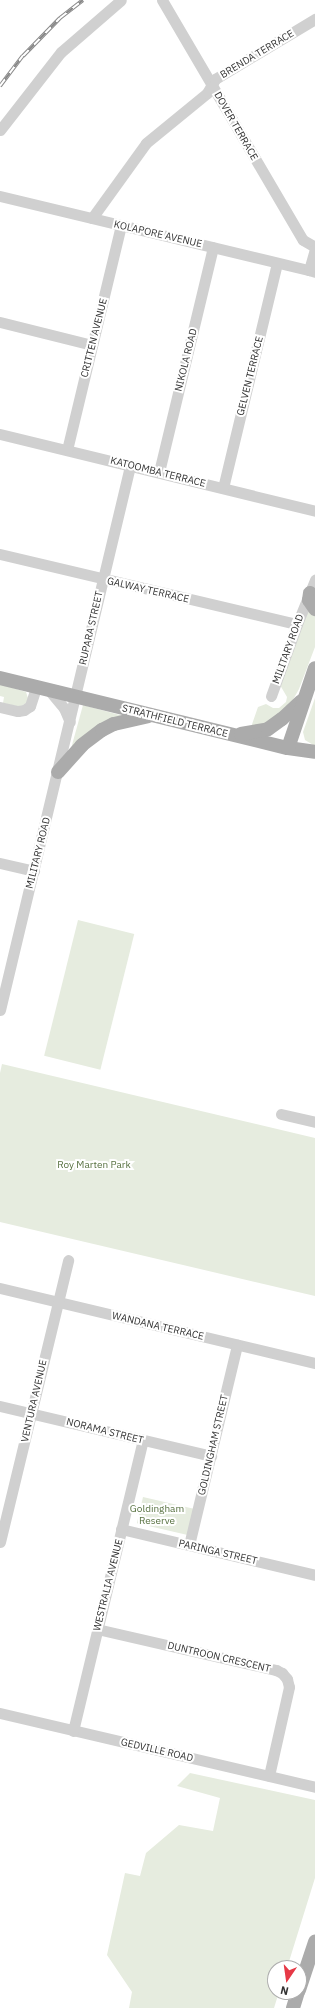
<!DOCTYPE html>
<style>
body{margin:0}
#map{position:relative;width:315px;height:2008px;overflow:hidden;background:#fff;font-family:"IBM Plex Sans",sans-serif}
div>[style]{position:absolute}
.green>*{inset:0;background:#e6ecdf;transform-origin:0 0}
.minor>*{height:11px;margin:-5.5px;padding:0 5.5px;transform-origin:5.5px;border-radius:5.5px;background:#d0d0d0}
.major>*{height:14px;margin:-7px;padding:0 7px;transform-origin:7px;border-radius:7px;background:#ababab}
.rail>*{height:4px;margin-top:-2px;transform-origin:0;background:repeating-linear-gradient(90deg,#fff 0 8px,#888 0 16px);box-sizing:border-box;border-block:1px solid #888}
span{translate:-50% -50%;white-space:nowrap;text-align:center;line-height:1.15;-webkit-text-stroke:4px #fff;paint-order:stroke}
.street-label{font-size:10px;color:#333}
.park-label{font-size:10px;color:#56703f}
.north{position:absolute;left:267px;top:1960px;width:40px;height:40px;box-sizing:border-box;background:#fff;border:1px solid #adadad;border-radius:50%;rotate:193deg;font-size:11px;font-weight:700;line-height:16px;text-align:center;color:#333}
.north::after{content:'';display:block;margin:auto;width:14px;height:18px;background:#e63946;clip-path:polygon(50% 0,100% 100%,50% 72%,0 100%)}
</style>
<div id="map">
<div class="green">
<div style="clip-path:polygon(308px 607px,315px 614px,315px 647px,299px 689px,290px 705px,281px 716px,250px 730px,258px 707px,266px 704px,273px 708px,279px 708px,286px 702px,287px 697px,280px 685px)"></div>
<div style="clip-path:polygon(0 684px,26px 692px,29px 701px,20px 707px,3px 703px,4px 697px,0 696px)"></div>
<div style="clip-path:polygon(315px 698px,315px 746px,305px 740px,303px 732px)"></div>
<div style="clip-path:polygon(83px 705px,127px 717px,69px 756px)"></div>
<div style="left:78px;top:920px;width:58px;height:140px;rotate:14deg"></div>
<div style="clip-path:polygon(2px 1064px,315px 1138px,315px 1296px,0 1222px,0 1073px)"></div>
<div style="left:143px;top:1497px;width:52px;height:27px;rotate:13deg"></div>
<div style="clip-path:polygon(190px 1773px,315px 1800px,315px 1878px,287px 1968px,275px 1968px,275px 1992px,279px 1992px,274px 2008px,129px 2008px,132px 1992px,107px 1955px,125px 1873px,140px 1876px,146px 1853px,179px 1825px,213px 1831px,220px 1798px,177px 1786px)"></div>
</div>
<div class="minor">
<div style="left:162px;top:0;width:278px;rotate:59.6deg"></div>
<div style="left:303px;top:240px;width:14px;rotate:30deg"></div>
<div style="left:0;top:130px;width:99px;rotate:-52deg"></div>
<div style="left:61px;top:52px;width:79px;rotate:-40.9deg"></div>
<div style="left:0;top:196px;width:318px;rotate:13.5deg"></div>
<div style="left:309px;top:270px;width:6px;rotate:18deg"></div>
<div style="left:92px;top:218px;width:92px;rotate:-54.2deg"></div>
<div style="left:146px;top:143px;width:79px;rotate:-39.3deg"></div>
<div style="left:207px;top:93px;width:16px;rotate:-60deg"></div>
<div style="left:215px;top:79px;width:117px;rotate:-31deg"></div>
<div style="left:309px;top:270px;width:22px;rotate:-74deg"></div>
<div style="left:0;top:322px;width:95px;rotate:14deg"></div>
<div style="left:0;top:434px;width:324px;rotate:13.7deg"></div>
<div style="left:67px;top:450px;width:231px;rotate:-76.5deg"></div>
<div style="left:159px;top:472px;width:231px;rotate:-76.5deg"></div>
<div style="left:223px;top:488px;width:231px;rotate:-76.5deg"></div>
<div style="left:0;top:554px;width:305px;rotate:13.3deg"></div>
<div style="left:48px;top:689px;width:25px;rotate:50deg"></div>
<div style="left:64px;top:708px;width:15px;rotate:67deg"></div>
<div style="left:271px;top:696px;width:77px;rotate:-70.1deg"></div>
<div style="left:297px;top:624px;width:48px;rotate:-67.8deg"></div>
<div style="left:0;top:707px;width:18px;rotate:13deg"></div>
<div style="left:18px;top:711px;width:6px;rotate:-9deg"></div>
<div style="left:24px;top:710px;width:7px;rotate:-34deg"></div>
<div style="left:30px;top:706px;width:20px;rotate:-72deg"></div>
<div style="left:0;top:863px;width:35px;rotate:13deg"></div>
<div style="left:0;top:1010px;width:559px;rotate:-76.56deg"></div>
<div style="left:281px;top:1114px;width:35px;rotate:13deg"></div>
<div style="left:0;top:1288px;width:324px;rotate:13.4deg"></div>
<div style="left:0;top:1406px;width:217px;rotate:13.3deg"></div>
<div style="left:121px;top:1529px;width:199px;rotate:13.3deg"></div>
<div style="left:0;top:1542px;width:290px;rotate:-76.4deg"></div>
<div style="left:189px;top:1545px;width:206px;rotate:-76.5deg"></div>
<div style="left:97px;top:1629px;width:184px;rotate:12.9deg"></div>
<div style="left:276px;top:1670px;width:7px;rotate:27deg"></div>
<div style="left:282px;top:1673px;width:8px;rotate:50deg"></div>
<div style="left:287px;top:1679px;width:8px;rotate:76deg"></div>
<div style="left:289px;top:1687px;width:91px;rotate:102.7deg"></div>
<div style="left:0;top:1713px;width:324px;rotate:13.2deg"></div>
<div style="left:73px;top:1731px;width:299px;rotate:-76.5deg"></div>
</div>
<div class="major">
<div style="left:310px;top:593px;width:7px;rotate:98deg"></div>
<div style="left:309px;top:600px;width:11px;rotate:56deg"></div>
<div style="left:0;top:678px;width:296px;rotate:13.7deg"></div>
<div style="left:288px;top:748px;width:27px;rotate:8deg"></div>
<div style="left:241px;top:734px;width:27px;rotate:-10deg"></div>
<div style="left:268px;top:729px;width:17px;rotate:-36deg"></div>
<div style="left:282px;top:719px;width:26px;rotate:-43deg"></div>
<div style="left:288px;top:748px;width:84px;rotate:-71.4deg"></div>
<div style="left:58px;top:772px;width:36px;rotate:-48deg"></div>
<div style="left:82px;top:745px;width:25px;rotate:-37deg"></div>
<div style="left:102px;top:730px;width:13px;rotate:-27deg"></div>
<div style="left:114px;top:724px;width:35px;rotate:-13deg"></div>
<div style="left:299px;top:1990px;width:51px;rotate:-71.6deg"></div>
<div style="left:293px;top:2008px;width:17px;rotate:-73deg"></div>
</div>
<div class="rail">
<div style="left:0;top:86px;width:38px;rotate:-53deg"></div>
<div style="left:23px;top:56px;width:53px;rotate:-45.8deg"></div>
<div style="left:60px;top:18px;width:29px;rotate:-38deg"></div>
</div>
<div class="street-label">
<span style="left:257px;top:54px;rotate:-31deg">BRENDA TERRACE</span>
<span style="left:236px;top:126px;rotate:60deg">DOVER TERRACE</span>
<span style="left:158px;top:234px;rotate:13deg">KOLAPORE AVENUE</span>
<span style="left:94px;top:338px;rotate:-76deg">CRITTEN AVENUE</span>
<span style="left:186px;top:360px;rotate:-76deg">NIKOLA ROAD</span>
<span style="left:250px;top:376px;rotate:-76deg">GELVEN TERRACE</span>
<span style="left:158px;top:472px;rotate:14deg">KATOOMBA TERRACE</span>
<span style="left:148px;top:590px;rotate:13deg">GALWAY TERRACE</span>
<span style="left:91px;top:628px;rotate:-77deg">RUPARA STREET</span>
<span style="left:288px;top:649px;rotate:-70deg">MILITARY ROAD</span>
<span style="left:175px;top:721px;rotate:14deg">STRATHFIELD TERRACE</span>
<span style="left:38px;top:853px;rotate:-76deg">MILITARY ROAD</span>
<span style="left:158px;top:1326px;rotate:13deg">WANDANA TERRACE</span>
<span style="left:34px;top:1401px;rotate:-77deg">VENTURA AVENUE</span>
<span style="left:105px;top:1431px;rotate:14deg">NORAMA STREET</span>
<span style="left:213px;top:1445px;rotate:-77deg">GOLDINGHAM STREET</span>
<span style="left:218px;top:1552px;rotate:13deg">PARINGA STREET</span>
<span style="left:108px;top:1585px;rotate:-76deg">WESTRALIA AVENUE</span>
<span style="left:219px;top:1657px;rotate:13deg">DUNTROON CRESCENT</span>
<span style="left:157px;top:1750px;rotate:13deg">GEDVILLE ROAD</span>
</div>
<div class="park-label">
<span style="left:94px;top:1165px">Roy Marten Park</span>
<span style="left:157px;top:1514px">Goldingham<br>Reserve</span>
</div>
<div class="north">N</div>
</div>
